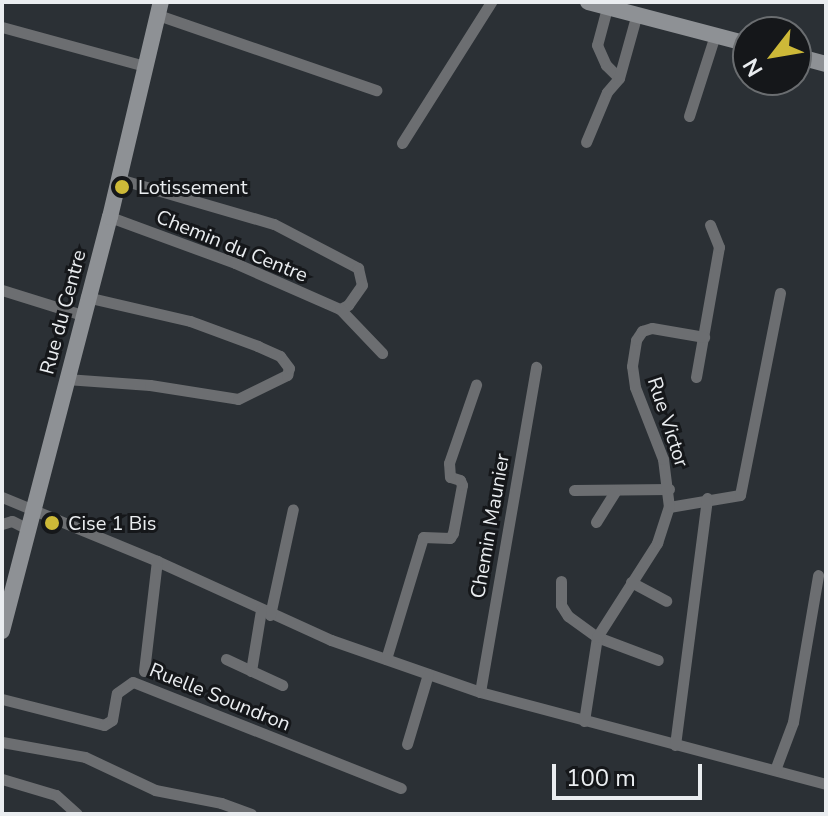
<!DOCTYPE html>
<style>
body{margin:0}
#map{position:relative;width:828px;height:816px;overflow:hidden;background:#2b3035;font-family:"Nunito Sans",sans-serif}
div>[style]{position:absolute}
.street>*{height:11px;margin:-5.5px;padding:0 5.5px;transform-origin:5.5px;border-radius:5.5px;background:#6c6e71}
.secondary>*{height:16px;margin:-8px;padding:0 8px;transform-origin:8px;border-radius:8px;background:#8e9195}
.dots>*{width:22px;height:22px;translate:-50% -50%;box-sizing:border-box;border:4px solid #15171a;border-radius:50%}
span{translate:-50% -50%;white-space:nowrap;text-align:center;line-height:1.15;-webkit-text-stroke:6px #15171a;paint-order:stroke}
.poi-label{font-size:20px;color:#eaedf0}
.left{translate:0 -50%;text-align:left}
.street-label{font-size:20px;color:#eaedf0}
.frame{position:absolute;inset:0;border:4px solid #eaedf0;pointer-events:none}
.north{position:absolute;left:732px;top:16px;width:80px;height:80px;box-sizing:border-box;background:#15171a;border:2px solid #6a6d70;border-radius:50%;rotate:239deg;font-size:22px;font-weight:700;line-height:32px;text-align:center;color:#eaedf0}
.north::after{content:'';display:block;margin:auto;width:28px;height:36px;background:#cdb938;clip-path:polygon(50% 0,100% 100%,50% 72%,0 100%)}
.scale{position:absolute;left:552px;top:764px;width:150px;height:36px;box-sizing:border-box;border:4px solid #eaedf0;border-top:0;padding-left:10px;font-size:24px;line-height:28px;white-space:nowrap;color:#eaedf0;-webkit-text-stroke:6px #15171a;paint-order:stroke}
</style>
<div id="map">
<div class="street">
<div style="left:607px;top:8px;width:38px;rotate:105deg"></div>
<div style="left:597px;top:45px;width:22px;rotate:66deg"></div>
<div style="left:606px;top:65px;width:18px;rotate:45deg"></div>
<div style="left:158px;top:15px;width:231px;rotate:19deg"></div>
<div style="left:2px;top:27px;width:148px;rotate:15.3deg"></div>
<div style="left:689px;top:116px;width:85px;rotate:-72.2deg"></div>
<div style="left:586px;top:142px;width:54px;rotate:-67.2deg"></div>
<div style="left:607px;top:92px;width:18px;rotate:-49deg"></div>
<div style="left:619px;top:78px;width:63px;rotate:-74.4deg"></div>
<div style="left:402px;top:143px;width:167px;rotate:-57.7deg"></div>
<div style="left:119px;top:179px;width:161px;rotate:16.2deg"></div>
<div style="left:274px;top:224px;width:95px;rotate:27.6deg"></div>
<div style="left:358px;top:268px;width:17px;rotate:77deg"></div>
<div style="left:362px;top:285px;width:24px;rotate:125deg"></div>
<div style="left:348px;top:305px;width:9px;rotate:153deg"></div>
<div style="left:110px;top:217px;width:133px;rotate:20.2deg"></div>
<div style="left:235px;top:263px;width:115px;rotate:23.7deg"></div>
<div style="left:340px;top:309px;width:61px;rotate:46.3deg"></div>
<div style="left:2px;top:290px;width:84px;rotate:17.4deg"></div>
<div style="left:696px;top:377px;width:132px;rotate:-80deg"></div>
<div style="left:719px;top:247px;width:24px;rotate:-112deg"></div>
<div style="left:66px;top:379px;width:84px;rotate:4.1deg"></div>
<div style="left:150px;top:385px;width:89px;rotate:9deg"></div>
<div style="left:238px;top:399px;width:55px;rotate:-26.1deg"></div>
<div style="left:287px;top:375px;width:7px;rotate:-74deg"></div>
<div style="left:289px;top:368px;width:15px;rotate:-127deg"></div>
<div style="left:280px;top:356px;width:24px;rotate:-156deg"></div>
<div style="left:258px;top:346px;width:72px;rotate:-159.8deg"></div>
<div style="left:190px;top:321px;width:107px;rotate:-167deg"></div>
<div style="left:574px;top:490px;width:95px;rotate:-0.6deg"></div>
<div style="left:2px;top:497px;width:168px;rotate:22.4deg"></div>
<div style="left:157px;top:561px;width:191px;rotate:24.4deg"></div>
<div style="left:331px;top:640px;width:158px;rotate:19.2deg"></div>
<div style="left:480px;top:692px;width:358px;rotate:14.9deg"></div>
<div style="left:669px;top:507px;width:72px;rotate:-9.6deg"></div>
<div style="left:740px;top:495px;width:206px;rotate:-78.8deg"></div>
<div style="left:596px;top:522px;width:36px;rotate:-58deg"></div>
<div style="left:2px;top:524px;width:10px;rotate:-17deg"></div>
<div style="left:12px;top:521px;width:16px;rotate:27deg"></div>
<div style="left:561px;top:581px;width:24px;rotate:90deg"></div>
<div style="left:561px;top:605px;width:13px;rotate:58deg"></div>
<div style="left:568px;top:616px;width:36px;rotate:36deg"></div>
<div style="left:597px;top:637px;width:65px;rotate:20.7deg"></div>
<div style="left:631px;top:582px;width:40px;rotate:28deg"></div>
<div style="left:270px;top:615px;width:108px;rotate:-77.8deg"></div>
<div style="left:226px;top:659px;width:62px;rotate:24.9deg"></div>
<div style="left:386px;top:659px;width:127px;rotate:-73.1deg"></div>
<div style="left:423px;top:537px;width:27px;rotate:2deg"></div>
<div style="left:450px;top:538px;width:6px;rotate:-59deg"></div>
<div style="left:453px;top:533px;width:49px;rotate:-79.4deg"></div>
<div style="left:462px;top:485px;width:5px;rotate:-112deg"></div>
<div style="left:460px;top:480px;width:10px;rotate:-163deg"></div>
<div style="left:450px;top:477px;width:14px;rotate:-94deg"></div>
<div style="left:449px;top:463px;width:83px;rotate:-70.9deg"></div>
<div style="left:144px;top:671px;width:111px;rotate:-83.3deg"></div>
<div style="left:251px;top:671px;width:62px;rotate:-80.7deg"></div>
<div style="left:480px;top:692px;width:330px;rotate:-80.2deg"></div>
<div style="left:2px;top:699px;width:105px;rotate:14.3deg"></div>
<div style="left:104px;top:725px;width:9px;rotate:-32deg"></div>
<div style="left:112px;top:720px;width:27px;rotate:-80deg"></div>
<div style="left:117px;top:693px;width:19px;rotate:-35deg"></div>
<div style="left:133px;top:682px;width:288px;rotate:21.6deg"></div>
<div style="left:584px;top:721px;width:85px;rotate:-81.2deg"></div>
<div style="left:597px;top:637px;width:112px;rotate:-57.4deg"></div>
<div style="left:657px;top:543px;width:38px;rotate:-72deg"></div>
<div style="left:669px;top:507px;width:48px;rotate:-97.1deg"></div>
<div style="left:663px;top:459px;width:77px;rotate:-111.3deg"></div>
<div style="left:635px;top:387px;width:21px;rotate:-98deg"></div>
<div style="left:632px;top:366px;width:26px;rotate:-81deg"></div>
<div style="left:636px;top:340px;width:11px;rotate:-56deg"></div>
<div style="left:642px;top:331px;width:10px;rotate:-17deg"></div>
<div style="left:652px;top:328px;width:53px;rotate:9.8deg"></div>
<div style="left:2px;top:742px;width:84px;rotate:10.2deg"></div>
<div style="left:85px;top:757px;width:77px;rotate:25.2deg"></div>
<div style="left:155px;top:790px;width:67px;rotate:11.1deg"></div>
<div style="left:221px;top:803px;width:32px;rotate:20deg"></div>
<div style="left:407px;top:744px;width:73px;rotate:-73.3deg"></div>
<div style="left:675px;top:745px;width:249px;rotate:-82.6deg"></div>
<div style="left:775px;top:770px;width:51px;rotate:-69.4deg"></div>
<div style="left:793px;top:722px;width:149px;rotate:-80.3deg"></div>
<div style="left:2px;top:779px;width:56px;rotate:16.5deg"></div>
<div style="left:56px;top:795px;width:28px;rotate:42deg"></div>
</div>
<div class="secondary">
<div style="left:588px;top:2px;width:165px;rotate:14.7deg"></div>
<div style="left:796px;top:56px;width:31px;rotate:15deg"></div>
<div style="left:2px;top:631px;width:428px;rotate:-75.4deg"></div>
<div style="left:110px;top:217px;width:221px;rotate:-76.7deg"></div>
</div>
<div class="dots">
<div style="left:122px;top:187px;background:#cdb938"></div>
<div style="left:52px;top:523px;background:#cdb938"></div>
</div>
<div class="poi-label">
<span class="left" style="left:138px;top:187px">Lotissement</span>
<span class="left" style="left:68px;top:523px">Cise 1 Bis</span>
</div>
<div class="street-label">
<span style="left:232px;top:246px;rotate:22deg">Chemin du Centre</span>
<span style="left:63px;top:312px;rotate:-75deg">Rue du Centre</span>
<span style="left:668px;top:422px;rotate:72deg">Rue Victor</span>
<span style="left:490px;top:526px;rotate:-80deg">Chemin Maunier</span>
<span style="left:220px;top:697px;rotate:22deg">Ruelle Soundron</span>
</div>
<div class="frame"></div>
<div class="north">N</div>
<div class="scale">100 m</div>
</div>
